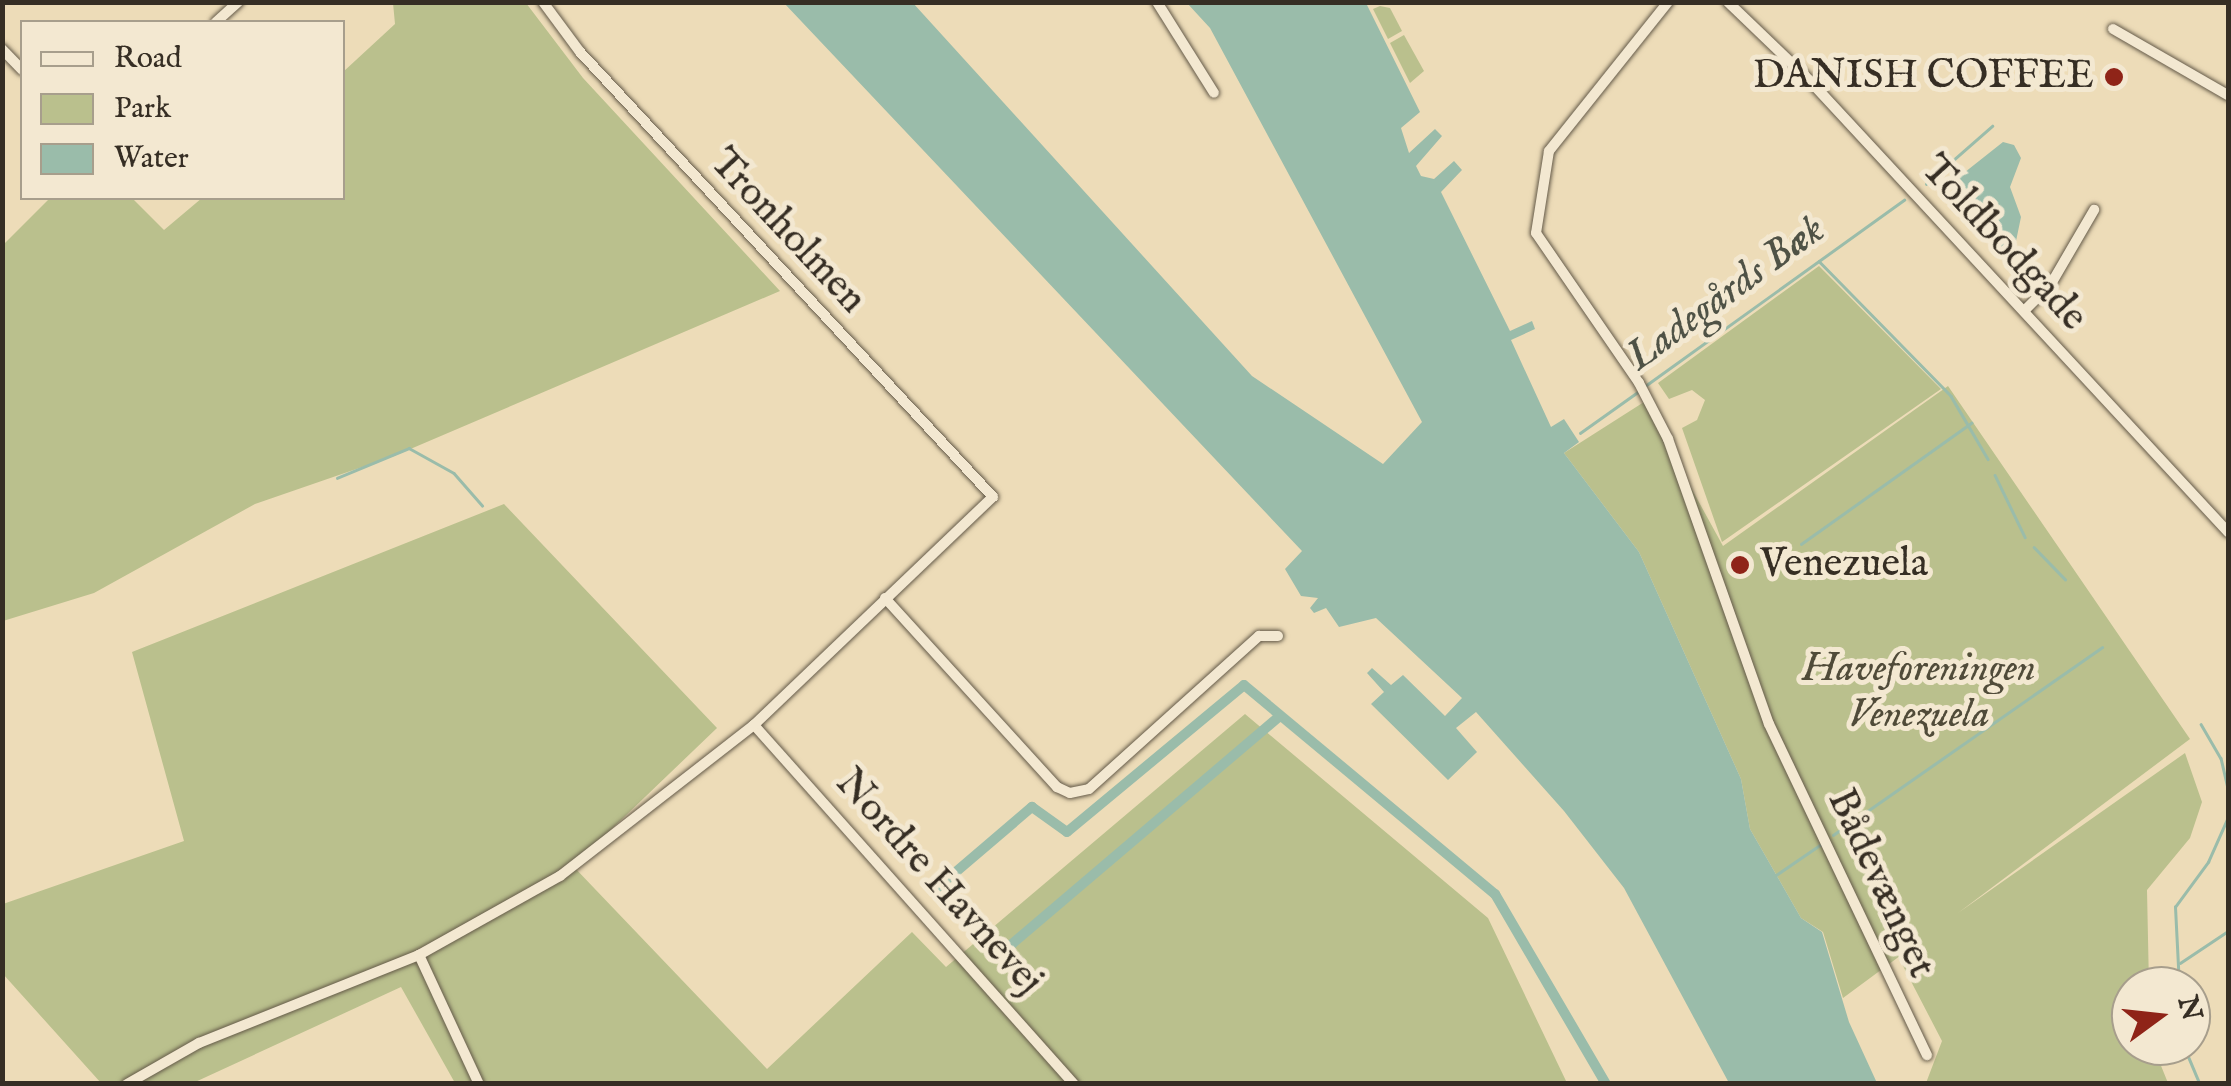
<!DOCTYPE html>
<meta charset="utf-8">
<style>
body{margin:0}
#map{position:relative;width:2231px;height:1086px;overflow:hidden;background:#eddcb8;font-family:"IM FELL English",serif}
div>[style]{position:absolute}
.green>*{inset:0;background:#bac08d}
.water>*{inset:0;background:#9abcaa}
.stream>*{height:2.5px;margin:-1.25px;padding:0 1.25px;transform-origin:1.25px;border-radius:1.25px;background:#9abcaa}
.canal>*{height:10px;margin:-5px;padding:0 5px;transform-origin:5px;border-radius:5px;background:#9abcaa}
.roads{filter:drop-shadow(0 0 2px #645a49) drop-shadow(0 0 2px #645a49)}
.minor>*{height:10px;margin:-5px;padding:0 5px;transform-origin:5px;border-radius:5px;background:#f3e8d1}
.dots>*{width:28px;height:28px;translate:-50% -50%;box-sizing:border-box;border:5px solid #f3e8d1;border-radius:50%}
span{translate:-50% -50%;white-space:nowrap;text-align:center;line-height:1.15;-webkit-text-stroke:10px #f3e8d1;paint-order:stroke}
.poi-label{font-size:40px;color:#362e24}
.right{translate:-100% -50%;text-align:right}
.left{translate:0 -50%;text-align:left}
.street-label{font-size:40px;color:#362e24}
.park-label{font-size:40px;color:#504b39;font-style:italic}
.water-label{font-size:42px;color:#4f5246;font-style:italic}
.frame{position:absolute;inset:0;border:5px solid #362e24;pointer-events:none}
.legend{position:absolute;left:20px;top:20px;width:325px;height:180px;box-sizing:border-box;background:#f3e8d1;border:2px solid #a79e8c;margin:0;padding:12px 18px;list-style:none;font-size:30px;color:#362e24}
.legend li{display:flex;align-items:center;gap:20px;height:50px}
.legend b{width:50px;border:2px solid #a79e8c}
.north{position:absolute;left:2111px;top:966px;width:100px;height:100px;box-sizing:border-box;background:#f3e8d1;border:2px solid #a79e8c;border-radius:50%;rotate:75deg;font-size:28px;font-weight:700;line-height:40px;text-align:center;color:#362e24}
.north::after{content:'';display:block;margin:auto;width:35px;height:45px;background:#8f2418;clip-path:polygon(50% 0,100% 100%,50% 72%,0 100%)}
</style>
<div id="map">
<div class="green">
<div style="clip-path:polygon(393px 3px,526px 3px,583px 78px,780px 291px,394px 456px,255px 504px,94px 593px,3px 621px,3px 245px,50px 198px,132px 198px,164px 230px,202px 198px,342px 198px,343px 72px,395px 24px)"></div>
<div style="clip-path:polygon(1380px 6px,1390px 8px,1402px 31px,1388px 39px,1373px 9px)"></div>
<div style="clip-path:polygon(1404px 35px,1424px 71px,1410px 83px,1390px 43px)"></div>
<div style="clip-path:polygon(1819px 266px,1941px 389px,1722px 542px,1682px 428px,1697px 420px,1705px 400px,1692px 390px,1669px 399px,1658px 383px)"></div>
<div style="clip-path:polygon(1948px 386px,2190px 739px,1958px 913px,2185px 753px,2202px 802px,2190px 838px,2147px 890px,2149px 986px,2131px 986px,2131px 1046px,2153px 1046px,2168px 1083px,1926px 1083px,1942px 1041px,1902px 964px,1908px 950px,1843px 998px,1823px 932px,1801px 918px,1750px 829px,1741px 779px,1639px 552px,1564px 453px,1644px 402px,1723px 546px)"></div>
<div style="clip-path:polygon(504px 504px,717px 728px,573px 866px,767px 1069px,912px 932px,946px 967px,1245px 714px,1488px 918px,1567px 1083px,455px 1083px,401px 987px,193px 1083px,101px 1083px,3px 974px,3px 904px,184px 841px,132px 652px)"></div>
</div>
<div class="water">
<div style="clip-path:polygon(784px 3px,913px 3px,1252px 376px,1383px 464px,1422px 422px,1210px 28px,1187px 3px,1366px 3px,1420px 112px,1401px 128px,1409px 153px,1435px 129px,1442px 136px,1416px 166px,1421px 176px,1434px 179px,1454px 161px,1462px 170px,1441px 192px,1510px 331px,1532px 321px,1535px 329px,1511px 340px,1551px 427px,1564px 419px,1579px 442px,1564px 453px,1639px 552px,1741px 779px,1750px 829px,1801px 918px,1822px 932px,1849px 1022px,1877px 1083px,1729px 1083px,1624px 888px,1564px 811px,1476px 712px,1456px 728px,1477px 752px,1448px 780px,1371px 704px,1384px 692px,1367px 673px,1372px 668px,1391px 685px,1403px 675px,1445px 716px,1462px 698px,1376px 618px,1339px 627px,1326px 608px,1314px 613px,1310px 608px,1318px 598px,1301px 596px,1285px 569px,1302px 551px)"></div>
<div style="clip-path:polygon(2003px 142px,2014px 145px,2021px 158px,2010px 187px,2021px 217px,2015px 246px,2006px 252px,1952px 194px,1955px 180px)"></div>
</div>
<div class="stream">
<div style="left:1926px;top:184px;width:88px;rotate:-41.3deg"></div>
<div style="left:1819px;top:261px;width:189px;rotate:45.6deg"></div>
<div style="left:1951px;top:396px;width:73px;rotate:59.6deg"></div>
<div style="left:1645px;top:386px;width:319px;rotate:-35.7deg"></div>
<div style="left:1580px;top:433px;width:72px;rotate:-35.4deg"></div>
<div style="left:1995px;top:475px;width:69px;rotate:64.2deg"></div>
<div style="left:337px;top:478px;width:78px;rotate:-22.6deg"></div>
<div style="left:409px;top:448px;width:51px;rotate:29.1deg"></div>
<div style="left:454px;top:473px;width:43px;rotate:48.8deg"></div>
<div style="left:1801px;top:544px;width:209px;rotate:-35.4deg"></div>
<div style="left:2034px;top:547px;width:45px;rotate:45.9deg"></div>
<div style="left:2201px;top:724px;width:39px;rotate:60deg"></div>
<div style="left:2221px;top:758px;width:32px;rotate:77deg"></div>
<div style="left:1833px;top:835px;width:328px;rotate:-34.9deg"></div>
<div style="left:1776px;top:875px;width:53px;rotate:-34.3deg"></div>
<div style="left:2180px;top:963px;width:58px;rotate:-33.7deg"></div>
<div style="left:2179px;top:986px;width:79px;rotate:-92.9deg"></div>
<div style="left:2175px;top:907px;width:56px;rotate:-53.7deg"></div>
<div style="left:2208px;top:862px;width:49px;rotate:-66deg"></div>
<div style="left:2184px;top:1046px;width:41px;rotate:67.2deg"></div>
</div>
<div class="canal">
<div style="left:937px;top:888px;width:125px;rotate:-40.5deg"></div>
<div style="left:1032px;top:807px;width:43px;rotate:35.5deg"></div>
<div style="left:1067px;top:832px;width:230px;rotate:-39.7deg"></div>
<div style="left:1244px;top:685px;width:327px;rotate:39.8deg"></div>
<div style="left:1495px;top:894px;width:220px;rotate:59.7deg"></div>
<div style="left:999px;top:955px;width:367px;rotate:-40.4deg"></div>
</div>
<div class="roads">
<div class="minor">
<div style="left:1157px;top:2px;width:107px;rotate:57.9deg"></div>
<div style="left:1668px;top:2px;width:191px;rotate:128.6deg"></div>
<div style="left:1549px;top:151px;width:83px;rotate:99deg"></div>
<div style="left:1536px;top:233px;width:182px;rotate:55.5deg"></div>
<div style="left:1639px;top:383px;width:63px;rotate:62.6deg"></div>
<div style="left:1668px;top:439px;width:302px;rotate:70.5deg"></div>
<div style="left:1769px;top:724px;width:367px;rotate:64.5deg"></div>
<div style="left:1728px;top:2px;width:115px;rotate:43.9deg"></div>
<div style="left:1811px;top:82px;width:614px;rotate:47.18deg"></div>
<div style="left:216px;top:22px;width:30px;rotate:-42deg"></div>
<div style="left:2113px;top:29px;width:133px;rotate:29.9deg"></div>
<div style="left:2px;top:49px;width:29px;rotate:46deg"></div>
<div style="left:2024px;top:311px;width:38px;rotate:-45deg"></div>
<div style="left:2051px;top:284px;width:86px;rotate:-59.8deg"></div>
<div style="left:885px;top:598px;width:256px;rotate:47.7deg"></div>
<div style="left:1057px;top:787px;width:14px;rotate:25deg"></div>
<div style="left:1070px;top:793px;width:19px;rotate:-12deg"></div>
<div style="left:1089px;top:789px;width:229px;rotate:-42deg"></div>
<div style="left:1259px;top:636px;width:19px"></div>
<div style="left:754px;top:725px;width:481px;rotate:48.3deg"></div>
<div style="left:419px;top:955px;width:142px;rotate:65.1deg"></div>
<div style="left:127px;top:1084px;width:83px;rotate:-29.7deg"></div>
<div style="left:199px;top:1043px;width:237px;rotate:-21.8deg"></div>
<div style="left:419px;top:955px;width:162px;rotate:-29.3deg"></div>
<div style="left:560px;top:876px;width:246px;rotate:-37.9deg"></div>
<div style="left:754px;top:725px;width:330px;rotate:-43.7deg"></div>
<div style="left:993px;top:497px;width:607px;rotate:-132.86deg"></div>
<div style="left:580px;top:52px;width:62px;rotate:-126.5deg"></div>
</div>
</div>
<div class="dots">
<div style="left:2114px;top:77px;background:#8f2418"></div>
<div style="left:1740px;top:565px;background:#8f2418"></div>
</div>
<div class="poi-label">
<span class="right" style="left:2094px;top:77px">DANISH COFFEE</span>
<span class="left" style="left:1760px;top:565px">Venezuela</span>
</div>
<div class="street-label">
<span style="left:787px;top:232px;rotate:47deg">Tronholmen</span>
<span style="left:2003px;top:244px;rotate:47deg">Toldbodgade</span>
<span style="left:938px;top:883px;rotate:48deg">Nordre Havnevej</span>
<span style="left:1880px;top:884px;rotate:65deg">Bådevænget</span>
</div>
<div class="park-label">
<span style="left:1919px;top:693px">Haveforeningen<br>Venezuela</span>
</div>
<div class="water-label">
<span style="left:1726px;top:294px;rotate:-36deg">Ladegårds Bæk</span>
</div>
<div class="frame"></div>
<ul class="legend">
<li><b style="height:12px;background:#f3e8d1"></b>Road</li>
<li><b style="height:28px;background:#bac08d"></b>Park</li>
<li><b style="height:28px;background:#9abcaa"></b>Water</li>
</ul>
<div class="north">N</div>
</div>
